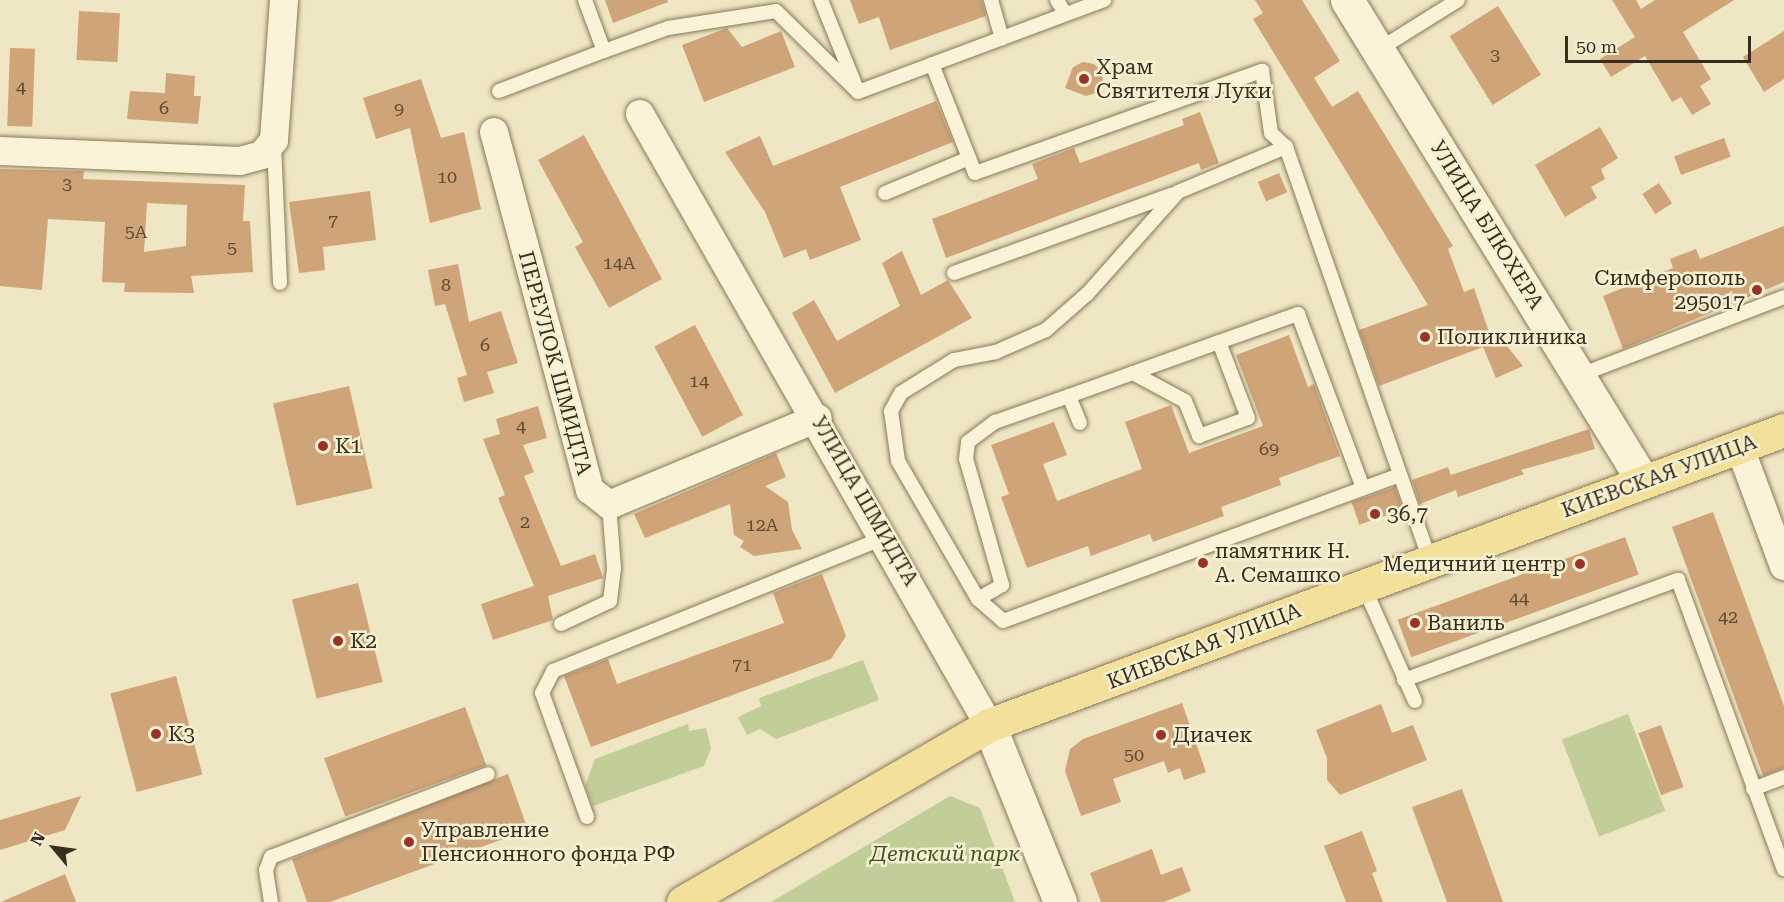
<!DOCTYPE html>
<meta charset="utf-8">
<style>
body{margin:0}
#map{position:relative;width:1784px;height:902px;overflow:hidden;background:#efe6c3;font-family:"Roboto Serif",serif}
div>[style]{position:absolute}
.green>*{inset:0;background:#c2ce97;transform-origin:0 0}
.building>*{inset:0;background:#cea478;transform-origin:0 0}
.roads{filter:drop-shadow(0 0 2px #8a7859) drop-shadow(0 0 2px #8a7859)}
.service>*{height:14px;margin:-7px;padding:0 7px;transform-origin:7px;border-radius:7px;background:#faf3d7}
.minor>*{height:28px;margin:-14px;padding:0 14px;transform-origin:14px;border-radius:14px;background:#faf3d7}
.tertiary>*{height:33px;margin:-16.5px;padding:0 16.5px;transform-origin:16.5px;border-radius:16.5px;background:#faf3d7}
.secondary>*{height:33px;margin:-16.5px;padding:0 16.5px;transform-origin:16.5px;border-radius:16.5px;background:#faf3d7}
.primary>*{height:33px;margin:-16.5px;padding:0 16.5px;transform-origin:16.5px;border-radius:16.5px;background:#f3e09a}
.dots>*{width:16px;height:16px;translate:-50% -50%;box-sizing:border-box;border:3px solid #f6f0d3;border-radius:50%}
span{translate:-50% -50%;white-space:nowrap;text-align:center;line-height:1.15;-webkit-text-stroke:5px #f6f0d3;paint-order:stroke}
.number-label{font-size:18px;color:#5e4c34}
.number-label span{-webkit-text-stroke-width:0}
.poi-label{font-size:21px;color:#392e1e}
.left{translate:0 -50%;text-align:left}
.right{translate:-100% -50%;text-align:right}
.street-label{font-size:21px;color:#392e1e}
.park-label{font-size:21px;color:#455624;font-style:italic}
.north{position:absolute;left:24px;top:818px;width:60px;height:60px;-webkit-text-stroke:4px #f6f0d3;paint-order:stroke;rotate:299deg;font-size:16px;font-weight:700;line-height:24px;text-align:center;color:#392e1e}
.north::after{content:'';display:block;margin:auto;width:21px;height:27px;background:#392e1e;clip-path:polygon(50% 0,100% 100%,50% 72%,0 100%)}
.scale{position:absolute;left:1565px;top:36px;width:186px;height:27px;box-sizing:border-box;border:3px solid #392e1e;border-top:0;padding-left:8px;font-size:18px;line-height:21px;white-space:nowrap;color:#392e1e;-webkit-text-stroke:4px #f6f0d3;paint-order:stroke}
</style>
<div id="map">
<div class="green">
<div style="clip-path:polygon(863px 660px,879px 700px,776px 739px,760px 729px,747px 735px,738px 717px,761px 706px,759px 698px)"></div>
<div style="left:1628px;top:714px;width:104px;height:71px;rotate:69deg"></div>
<div style="clip-path:polygon(688px 724px,689px 731px,706px 728px,711px 748px,704px 766px,593px 806px,585px 786px,595px 759px)"></div>
<div style="clip-path:polygon(950px 796px,980px 808px,1015px 902px,771px 902px)"></div>
</div>
<div class="building">
<div style="clip-path:polygon(605px 0,667px 0,668px 2px,613px 23px)"></div>
<div style="clip-path:polygon(850px 0,982px 0,986px 16px,890px 50px,879px 17px,859px 24px)"></div>
<div style="clip-path:polygon(1255px 0,1302px 0,1340px 61px,1314px 78px,1332px 107px,1358px 91px,1453px 246px,1448px 249px,1464px 292px,1474px 288px,1493px 344px,1503px 341px,1523px 366px,1496px 378px,1483px 347px,1379px 386px,1359px 330px,1428px 305px,1253px 19px,1263px 13px)"></div>
<div style="clip-path:polygon(1612px 0,1636px 0,1641px 9px,1655px 0,1734px 0,1683px 32px,1711px 79px,1700px 86px,1711px 104px,1692px 115px,1681px 97px,1672px 102px,1645px 56px,1611px 77px,1600px 59px,1635px 37px)"></div>
<div style="left:1498px;top:6px;width:81px;height:57px;rotate:58deg"></div>
<div style="left:79px;top:11px;width:41px;height:49px;rotate:3deg"></div>
<div style="clip-path:polygon(727px 28px,742px 47px,781px 31px,795px 67px,704px 102px,682px 45px)"></div>
<div style="clip-path:polygon(1784px 31px,1784px 79px,1764px 92px,1743px 57px)"></div>
<div style="left:10px;top:48px;width:25px;height:78px;rotate:2deg"></div>
<div style="clip-path:polygon(1083px 62px,1094px 64px,1102px 72px,1103px 83px,1096px 93px,1086px 96px,1065px 88px,1073px 67px)"></div>
<div style="clip-path:polygon(166px 73px,195px 76px,194px 96px,201px 96px,198px 124px,127px 119px,130px 91px,165px 93px)"></div>
<div style="clip-path:polygon(421px 79px,441px 138px,464px 132px,481px 209px,430px 223px,410px 128px,376px 139px,363px 98px)"></div>
<div style="clip-path:polygon(936px 101px,953px 142px,840px 187px,861px 240px,810px 260px,806px 249px,784px 258px,765px 212px,725px 152px,760px 136px,773px 166px)"></div>
<div style="clip-path:polygon(1200px 112px,1219px 163px,1201px 170px,1199px 163px,946px 258px,932px 219px,1038px 179px,1032px 164px,1074px 148px,1080px 163px,1184px 125px,1182px 119px)"></div>
<div style="clip-path:polygon(1600px 127px,1618px 158px,1601px 169px,1605px 179px,1591px 187px,1597px 198px,1565px 217px,1535px 165px)"></div>
<div style="clip-path:polygon(584px 135px,662px 279px,609px 308px,575px 247px,583px 242px,538px 160px)"></div>
<div style="left:1724px;top:138px;width:20px;height:53px;rotate:70deg"></div>
<div style="clip-path:polygon(evenodd,0 169px,84px 171px,83px 179px,245px 185px,243px 221px,250px 221px,253px 272px,191px 276px,194px 293px,124px 292px,125px 283px,102px 282px,105px 222px,48px 219px,42px 290px,0 286px,0 169px,147px 203px,187px 205px,186px 246px,144px 252px,147px 203px)"></div>
<div style="left:1279px;top:173px;width:21px;height:23px;rotate:67deg"></div>
<div style="left:1659px;top:183px;width:24px;height:20px;rotate:57deg"></div>
<div style="clip-path:polygon(370px 191px,376px 240px,323px 247px,325px 270px,299px 273px,289px 202px)"></div>
<div style="clip-path:polygon(1784px 226px,1784px 282px,1623px 349px,1603px 296px,1673px 268px,1670px 259px,1696px 249px,1700px 259px)"></div>
<div style="clip-path:polygon(902px 251px,921px 295px,948px 280px,972px 318px,835px 393px,792px 313px,814px 300px,837px 341px,900px 306px,882px 263px)"></div>
<div style="clip-path:polygon(458px 264px,469px 322px,501px 311px,518px 363px,487px 372px,494px 393px,464px 402px,457px 378px,467px 375px,445px 304px,435px 306px,428px 270px)"></div>
<div style="left:695px;top:325px;width:102px;height:46px;rotate:62deg"></div>
<div style="clip-path:polygon(1289px 335px,1308px 387px,1314px 384px,1340px 456px,1279px 478px,1281px 485px,1221px 507px,1224px 516px,1153px 542px,1150px 534px,1091px 556px,1088px 546px,1027px 568px,1001px 497px,1009px 494px,991px 445px,1054px 422px,1067px 455px,1043px 464px,1057px 501px,1142px 469px,1125px 422px,1171px 405px,1189px 453px,1263px 426px,1236px 355px)"></div>
<div style="left:349px;top:386px;width:105px;height:78px;rotate:77deg"></div>
<div style="clip-path:polygon(538px 406px,547px 438px,523px 445px,534px 472px,524px 476px,561px 566px,595px 554px,603px 578px,548px 596px,553px 620px,493px 640px,481px 604px,534px 586px,498px 498px,505px 495px,483px 439px,500px 434px,496px 419px)"></div>
<div style="clip-path:polygon(1589px 429px,1595px 449px,1521px 470px,1524px 474px,1458px 497px,1456px 490px,1420px 504px,1412px 480px,1448px 467px,1456px 489px,1451px 475px)"></div>
<div style="clip-path:polygon(776px 453px,786px 477px,765px 486px,788px 502px,792px 530px,802px 549px,754px 556px,740px 547px,744px 541px,734px 535px,730px 504px,645px 538px,634px 514px)"></div>
<div style="left:1395px;top:487px;width:24px;height:46px;rotate:71deg"></div>
<div style="clip-path:polygon(1713px 512px,1784px 706px,1784px 768px,1763px 776px,1672px 527px)"></div>
<div style="left:1625px;top:537px;width:40px;height:242px;rotate:70deg"></div>
<div style="clip-path:polygon(822px 574px,846px 636px,831px 659px,591px 747px,564px 676px,608px 659px,617px 684px,784px 623px,773px 593px)"></div>
<div style="left:358px;top:583px;width:102px;height:68px;rotate:76deg"></div>
<div style="left:176px;top:676px;width:102px;height:68px;rotate:75deg"></div>
<div style="clip-path:polygon(1182px 703px,1206px 772px,1184px 780px,1180px 768px,1168px 773px,1164px 761px,1113px 779px,1121px 802px,1081px 816px,1065px 771px,1070px 749px,1083px 739px)"></div>
<div style="clip-path:polygon(1381px 704px,1392px 733px,1413px 725px,1427px 760px,1340px 795px,1327px 780px,1327px 758px,1316px 730px)"></div>
<div style="left:465px;top:707px;width:62px;height:150px;rotate:70deg"></div>
<div style="left:1661px;top:725px;width:66px;height:24px;rotate:70deg"></div>
<div style="clip-path:polygon(508px 774px,528px 830px,330px 902px,307px 902px,292px 859px)"></div>
<div style="clip-path:polygon(1462px 789px,1503px 902px,1447px 902px,1412px 807px)"></div>
<div style="clip-path:polygon(81px 796px,65px 830px,0 850px,0 820px)"></div>
<div style="clip-path:polygon(1362px 831px,1377px 871px,1372px 873px,1383px 902px,1346px 902px,1324px 846px)"></div>
<div style="clip-path:polygon(1152px 849px,1161px 875px,1182px 867px,1191px 891px,1164px 902px,1101px 902px,1090px 873px)"></div>
<div style="clip-path:polygon(65px 874px,76px 902px,1px 902px)"></div>
</div>
<div class="roads">
<div class="service">
<div style="left:585px;top:0;width:54px;rotate:69.6deg"></div>
<div style="left:604px;top:51px;width:68px;rotate:-19.8deg"></div>
<div style="left:668px;top:28px;width:109px;rotate:-8.9deg"></div>
<div style="left:776px;top:11px;width:115px;rotate:44.6deg"></div>
<div style="left:858px;top:92px;width:263px;rotate:-20.5deg"></div>
<div style="left:821px;top:0;width:94px;rotate:68.1deg"></div>
<div style="left:991px;top:0;width:40px;rotate:74deg"></div>
<div style="left:1057px;top:0;width:16px;rotate:60deg"></div>
<div style="left:1378px;top:50px;width:94px;rotate:-32deg"></div>
<div style="left:932px;top:64px;width:117px;rotate:68.5deg"></div>
<div style="left:975px;top:173px;width:305px;rotate:-19.6deg"></div>
<div style="left:1262px;top:71px;width:63px;rotate:81.7deg"></div>
<div style="left:1271px;top:133px;width:21px;rotate:43deg"></div>
<div style="left:1286px;top:147px;width:437px;rotate:70.8deg"></div>
<div style="left:499px;top:91px;width:112px;rotate:-20.9deg"></div>
<div style="left:274px;top:145px;width:138px;rotate:87.5deg"></div>
<div style="left:1286px;top:147px;width:117px;rotate:157.4deg"></div>
<div style="left:1178px;top:192px;width:137px;rotate:131.7deg"></div>
<div style="left:1087px;top:294px;width:55px;rotate:138.7deg"></div>
<div style="left:1046px;top:330px;width:55px;rotate:156.3deg"></div>
<div style="left:996px;top:352px;width:43px;rotate:169.2deg"></div>
<div style="left:954px;top:360px;width:62px;rotate:148.1deg"></div>
<div style="left:901px;top:393px;width:21px;rotate:119deg"></div>
<div style="left:891px;top:411px;width:50px;rotate:82deg"></div>
<div style="left:898px;top:461px;width:160px;rotate:59.9deg"></div>
<div style="left:978px;top:599px;width:33px;rotate:41deg"></div>
<div style="left:1003px;top:621px;width:423px;rotate:-20.2deg"></div>
<div style="left:885px;top:193px;width:91px;rotate:-22.6deg"></div>
<div style="left:954px;top:273px;width:231px;rotate:-19.8deg"></div>
<div style="left:1133px;top:373px;width:91px;rotate:-19.8deg"></div>
<div style="left:1580px;top:375px;width:218px;rotate:-20.9deg"></div>
<div style="left:1069px;top:396px;width:68px;rotate:-19.8deg"></div>
<div style="left:1133px;top:373px;width:59px;rotate:28.3deg"></div>
<div style="left:1185px;top:401px;width:38px;rotate:68deg"></div>
<div style="left:1199px;top:436px;width:52px;rotate:-20.2deg"></div>
<div style="left:1248px;top:418px;width:81px;rotate:-110.9deg"></div>
<div style="left:1219px;top:342px;width:84px;rotate:-19.5deg"></div>
<div style="left:1298px;top:314px;width:186px;rotate:69.5deg"></div>
<div style="left:1363px;top:585px;width:127px;rotate:65.9deg"></div>
<div style="left:978px;top:599px;width:28px;rotate:-30deg"></div>
<div style="left:1002px;top:585px;width:131px;rotate:-105.9deg"></div>
<div style="left:966px;top:459px;width:17px;rotate:-83deg"></div>
<div style="left:968px;top:442px;width:34px;rotate:-37deg"></div>
<div style="left:995px;top:422px;width:78px;rotate:-19.4deg"></div>
<div style="left:1069px;top:396px;width:29px;rotate:68deg"></div>
<div style="left:561px;top:624px;width:54px;rotate:-25.1deg"></div>
<div style="left:610px;top:601px;width:33px;rotate:-83deg"></div>
<div style="left:614px;top:568px;width:63px;rotate:-94.5deg"></div>
<div style="left:1404px;top:680px;width:292px;rotate:-20.1deg"></div>
<div style="left:1678px;top:580px;width:308px;rotate:69.9deg"></div>
<div style="left:1753px;top:789px;width:33px;rotate:-21deg"></div>
<div style="left:587px;top:817px;width:132px;rotate:-109.9deg"></div>
<div style="left:542px;top:693px;width:25px;rotate:-63deg"></div>
<div style="left:553px;top:671px;width:359px;rotate:-21.9deg"></div>
<div style="left:271px;top:902px;width:32px;rotate:-99deg"></div>
<div style="left:266px;top:870px;width:14px;rotate:-69deg"></div>
<div style="left:271px;top:857px;width:232px;rotate:-20.9deg"></div>
</div>
<div class="minor">
<div style="left:640px;top:114px;width:704px;rotate:60.27deg"></div>
<div style="left:494px;top:132px;width:371px;rotate:75deg"></div>
<div style="left:590px;top:490px;width:24px;rotate:38deg"></div>
<div style="left:609px;top:505px;width:226px;rotate:-22.6deg"></div>
<div style="left:0;top:151px;width:240px;rotate:2.4deg"></div>
<div style="left:240px;top:161px;width:23px;rotate:-15deg"></div>
<div style="left:262px;top:155px;width:19px;rotate:-51deg"></div>
<div style="left:274px;top:140px;width:140px;rotate:-85.9deg"></div>
<div style="left:1740px;top:448px;width:126px;rotate:69.6deg"></div>
</div>
<div class="tertiary">
<div style="left:1347px;top:0;width:565px;rotate:58.39deg"></div>
</div>
<div class="secondary">
<div style="left:989px;top:725px;width:191px;rotate:68.1deg"></div>
</div>
<div class="primary">
<div style="left:683px;top:902px;width:354px;rotate:-30deg"></div>
<div style="left:989px;top:725px;width:848px;rotate:-20.36deg"></div>
</div>
</div>
<div class="dots">
<div style="left:1084px;top:79px;background:#9a3228"></div>
<div style="left:1757px;top:290px;background:#9a3228"></div>
<div style="left:1425px;top:337px;background:#9a3228"></div>
<div style="left:323px;top:446px;background:#9a3228"></div>
<div style="left:1375px;top:514px;background:#9a3228"></div>
<div style="left:1203px;top:563px;background:#9a3228"></div>
<div style="left:1580px;top:564px;background:#9a3228"></div>
<div style="left:1415px;top:623px;background:#9a3228"></div>
<div style="left:338px;top:641px;background:#9a3228"></div>
<div style="left:156px;top:734px;background:#9a3228"></div>
<div style="left:1161px;top:735px;background:#9a3228"></div>
<div style="left:409px;top:842px;background:#9a3228"></div>
</div>
<div class="number-label">
<span style="left:1495px;top:55px">3</span>
<span style="left:21px;top:87px">4</span>
<span style="left:164px;top:108px">6</span>
<span style="left:399px;top:109px">9</span>
<span style="left:447px;top:177px">10</span>
<span style="left:67px;top:184px">3</span>
<span style="left:333px;top:221px">7</span>
<span style="left:136px;top:232px">5А</span>
<span style="left:232px;top:248px">5</span>
<span style="left:619px;top:263px">14А</span>
<span style="left:446px;top:285px">8</span>
<span style="left:485px;top:345px">6</span>
<span style="left:699px;top:381px">14</span>
<span style="left:521px;top:426px">4</span>
<span style="left:1269px;top:449px">69</span>
<span style="left:525px;top:522px">2</span>
<span style="left:762px;top:525px">12А</span>
<span style="left:1519px;top:598px">44</span>
<span style="left:1728px;top:617px">42</span>
<span style="left:742px;top:665px">71</span>
<span style="left:1134px;top:755px">50</span>
</div>
<div class="poi-label">
<span class="left" style="left:1096px;top:79px">Храм<br>Святителя Луки</span>
<span class="right" style="left:1745px;top:290px">Симферополь<br>295017</span>
<span class="left" style="left:1437px;top:337px">Поликлиника</span>
<span class="left" style="left:335px;top:446px">К1</span>
<span class="left" style="left:1387px;top:514px">36,7</span>
<span class="left" style="left:1215px;top:563px">памятник Н.<br>А. Семашко</span>
<span class="right" style="left:1566px;top:564px">Медичний центр</span>
<span class="left" style="left:1427px;top:623px">Ваниль</span>
<span class="left" style="left:350px;top:641px">К2</span>
<span class="left" style="left:168px;top:734px">К3</span>
<span class="left" style="left:1173px;top:735px">Диачек</span>
<span class="left" style="left:421px;top:842px">Управление<br>Пенсионного фонда РФ</span>
</div>
<div class="street-label">
<span style="left:1487px;top:225px;rotate:58deg">УЛИЦА БЛЮХЕРА</span>
<span style="left:555px;top:363px;rotate:75deg">ПЕРЕУЛОК ШМИДТА</span>
<span style="left:1659px;top:476px;rotate:-20deg">КИЕВСКАЯ УЛИЦА</span>
<span style="left:865px;top:501px;rotate:60deg">УЛИЦА ШМИДТА</span>
<span style="left:1204px;top:646px;rotate:-21deg">КИЕВСКАЯ УЛИЦА</span>
</div>
<div class="park-label">
<span style="left:945px;top:854px">Детский парк</span>
</div>
<div class="north">N</div>
<div class="scale">50 m</div>
</div>
